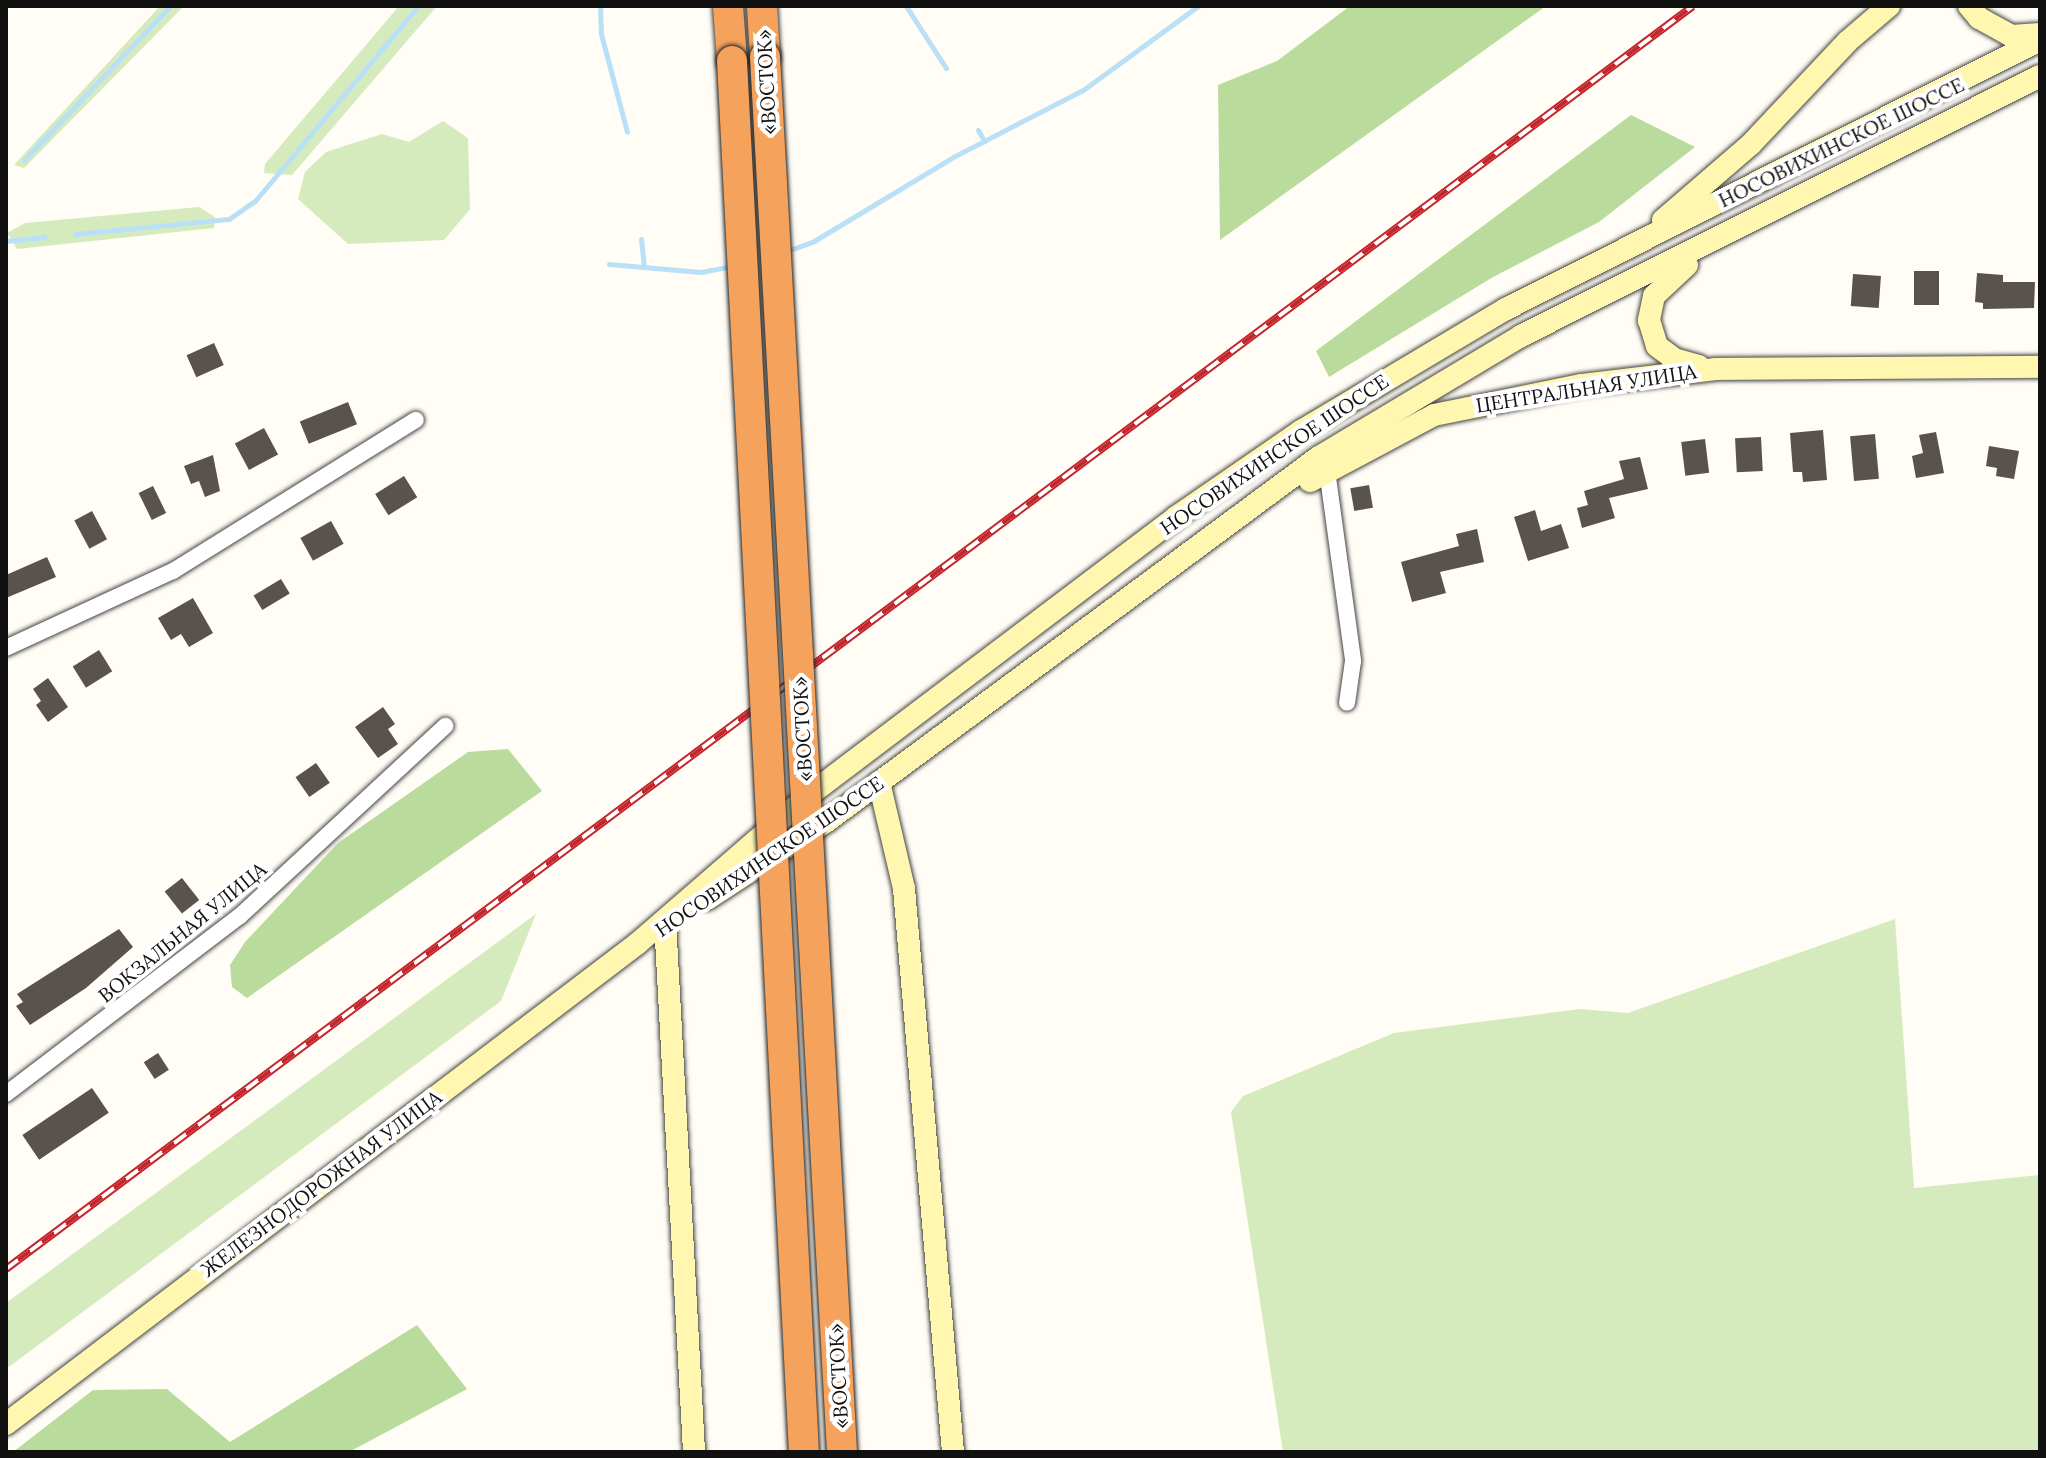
<!DOCTYPE html>
<meta charset="utf-8">
<style>
body{margin:0}
#map{position:relative;width:2046px;height:1458px;overflow:hidden;background:#fffdf5;font-family:Lora,serif}
div>[style]{position:absolute}
.green>*{inset:0;background:#d5ebbd}
.forest>*{inset:0;background:#b9dc9c}
.stream>*{height:5px;margin:-2.5px;padding:0 2.5px;transform-origin:2.5px;border-radius:2.5px;background:#b9e0f7}
.building>*{inset:0;background:#5a524d;transform-origin:0 0}
.roads{filter:drop-shadow(0 0 2px #444) drop-shadow(0 0 2px #444)}
.street>*{height:16px;margin:-8px;padding:0 8px;transform-origin:8px;border-radius:8px;background:#fff}
.secondary>*{height:22px;margin:-11px;padding:0 11px;transform-origin:11px;border-radius:11px;background:#fff6b0}
.highway>*{height:30px;margin:-15px;padding:0 15px;transform-origin:15px;border-radius:15px;background:#f5a25d}
.rail>*{height:8px;margin-top:-4px;transform-origin:0;background:repeating-linear-gradient(90deg,#fff 0 15px,#c4262e 0 30px);box-sizing:border-box;border-block:2px solid #c4262e}
.bridges{filter:drop-shadow(0 0 2px #222) drop-shadow(0 0 2px #222)}
.highway-bridge>*{height:30px;margin:-15px;padding:0 15px;transform-origin:15px;border-radius:15px;background:#f5a25d}
span{translate:-50% -50%;white-space:nowrap;text-align:center;line-height:1.15;-webkit-text-stroke:8px #fff;paint-order:stroke}
.street-label{font-size:20px;color:#111}
.frame{position:absolute;inset:0;border:8px solid #111;pointer-events:none}
</style>
<div id="map">
<div class="green">
<div style="clip-path:polygon(160px 6px,184px 6px,24px 168px,14px 165px)"></div>
<div style="clip-path:polygon(399px 6px,437px 6px,292px 175px,264px 173px,265px 164px)"></div>
<div style="clip-path:polygon(443px 121px,468px 138px,470px 209px,444px 240px,348px 244px,298px 199px,305px 172px,326px 152px,382px 134px,409px 142px)"></div>
<div style="clip-path:polygon(199px 207px,215px 217px,214px 228px,17px 249px,7px 233px,25px 223px)"></div>
<div style="clip-path:polygon(536px 914px,501px 1001px,6px 1369px,6px 1303px)"></div>
<div style="clip-path:polygon(1895px 919px,1914px 1188px,2040px 1175px,2040px 1452px,1283px 1452px,1231px 1112px,1243px 1096px,1394px 1033px,1580px 1009px,1628px 1013px)"></div>
</div>
<div class="forest">
<div style="clip-path:polygon(1350px 6px,1546px 6px,1220px 240px,1218px 85px,1277px 61px)"></div>
<div style="clip-path:polygon(1631px 115px,1695px 147px,1599px 222px,1493px 277px,1329px 377px,1316px 351px)"></div>
<div style="clip-path:polygon(508px 749px,542px 791px,247px 998px,232px 987px,230px 965px,245px 942px,338px 843px,468px 752px)"></div>
<div style="clip-path:polygon(417px 1325px,467px 1389px,349px 1452px,13px 1452px,93px 1390px,167px 1389px,230px 1442px)"></div>
</div>
<div class="stream">
<div style="left:600px;top:6px;width:28px;rotate:88deg"></div>
<div style="left:601px;top:34px;width:101px;rotate:75.1deg"></div>
<div style="left:906px;top:6px;width:74px;rotate:57.2deg"></div>
<div style="left:978px;top:130px;width:13px;rotate:61deg"></div>
<div style="left:24px;top:160px;width:212px;rotate:-46.5deg"></div>
<div style="left:75px;top:234px;width:155px;rotate:-5.6deg"></div>
<div style="left:229px;top:219px;width:32px;rotate:-35deg"></div>
<div style="left:255px;top:201px;width:254px;rotate:-50.1deg"></div>
<div style="left:641px;top:239px;width:28px;rotate:84deg"></div>
<div style="left:6px;top:241px;width:39px;rotate:-6deg"></div>
<div style="left:787px;top:251px;width:29px;rotate:-20deg"></div>
<div style="left:814px;top:241px;width:162px;rotate:-31.1deg"></div>
<div style="left:953px;top:157px;width:146px;rotate:-27.3deg"></div>
<div style="left:1083px;top:90px;width:142px;rotate:-36.1deg"></div>
<div style="left:609px;top:264px;width:92px;rotate:5deg"></div>
<div style="left:701px;top:272px;width:31px;rotate:-11deg"></div>
</div>
<div class="building">
<div style="left:1914px;top:271px;width:25px;height:34px"></div>
<div style="clip-path:polygon(1977px 273px,2003px 275px,2003px 282px,2035px 282px,2034px 308px,1983px 309px,1983px 303px,1975px 302px)"></div>
<div style="left:1853px;top:274px;width:28px;height:32px;rotate:4deg"></div>
<div style="left:214px;top:343px;width:24px;height:30px;rotate:66deg"></div>
<div style="left:348px;top:402px;width:24px;height:52px;rotate:68deg"></div>
<div style="left:264px;top:428px;width:30px;height:33px;rotate:62deg"></div>
<div style="clip-path:polygon(1823px 430px,1827px 480px,1803px 482px,1802px 472px,1793px 472px,1790px 433px)"></div>
<div style="clip-path:polygon(1936px 432px,1944px 473px,1916px 478px,1912px 456px,1923px 453px,1919px 435px)"></div>
<div style="left:1875px;top:434px;width:45px;height:25px;rotate:85deg"></div>
<div style="left:1761px;top:437px;width:34px;height:26px;rotate:87deg"></div>
<div style="left:1705px;top:439px;width:34px;height:24px;rotate:83deg"></div>
<div style="clip-path:polygon(1989px 446px,2019px 451px,2014px 479px,1996px 476px,1997px 468px,1986px 466px)"></div>
<div style="clip-path:polygon(213px 455px,220px 491px,205px 497px,199px 481px,191px 484px,184px 466px)"></div>
<div style="clip-path:polygon(1640px 457px,1648px 489px,1609px 498px,1615px 518px,1582px 528px,1577px 508px,1588px 505px,1584px 491px,1624px 479px,1619px 461px)"></div>
<div style="left:404px;top:476px;width:25px;height:34px;rotate:58deg"></div>
<div style="left:1369px;top:485px;width:23px;height:19px;rotate:80deg"></div>
<div style="left:153px;top:486px;width:30px;height:16px;rotate:64deg"></div>
<div style="clip-path:polygon(1535px 510px,1541px 531px,1561px 524px,1569px 548px,1528px 561px,1514px 517px)"></div>
<div style="left:92px;top:511px;width:32px;height:20px;rotate:62deg"></div>
<div style="left:331px;top:521px;width:26px;height:35px;rotate:61deg"></div>
<div style="clip-path:polygon(1477px 529px,1484px 562px,1440px 572px,1446px 593px,1412px 602px,1401px 562px,1459px 546px,1456px 534px)"></div>
<div style="clip-path:polygon(47px 557px,56px 577px,6px 598px,6px 575px)"></div>
<div style="left:281px;top:579px;width:17px;height:32px;rotate:59deg"></div>
<div style="clip-path:polygon(193px 598px,213px 633px,189px 647px,181px 634px,171px 640px,158px 618px)"></div>
<div style="left:99px;top:650px;width:25px;height:31px;rotate:58deg"></div>
<div style="clip-path:polygon(48px 678px,68px 707px,48px 722px,36px 705px,41px 701px,33px 689px)"></div>
<div style="clip-path:polygon(383px 707px,395px 724px,388px 729px,398px 744px,378px 758px,355px 727px)"></div>
<div style="left:316px;top:763px;width:24px;height:25px;rotate:55deg"></div>
<div style="left:182px;top:878px;width:28px;height:22px;rotate:52deg"></div>
<div style="clip-path:polygon(119px 929px,133px 947px,86px 988px,30px 1025px,16px 1006px,23px 1002px,17px 994px)"></div>
<div style="left:158px;top:1053px;width:20px;height:17px;rotate:57deg"></div>
<div style="left:92px;top:1088px;width:30px;height:84px;rotate:56deg"></div>
</div>
<div class="roads">
<div class="street">
<div style="left:1327px;top:470px;width:193px;rotate:82.2deg"></div>
<div style="left:1353px;top:661px;width:42px;rotate:98.1deg"></div>
<div style="left:6px;top:648px;width:184px;rotate:-24.8deg"></div>
<div style="left:173px;top:571px;width:286px;rotate:-31.9deg"></div>
<div style="left:6px;top:1094px;width:294px;rotate:-37.3deg"></div>
<div style="left:240px;top:916px;width:280px;rotate:-42.8deg"></div>
</div>
<div class="secondary">
<div style="left:1969px;top:6px;width:16px;rotate:50deg"></div>
<div style="left:1979px;top:18px;width:37px;rotate:29deg"></div>
<div style="left:2011px;top:36px;width:29px;rotate:-4deg"></div>
<div style="left:1663px;top:220px;width:116px;rotate:-40.8deg"></div>
<div style="left:1751px;top:144px;width:141px;rotate:-46.7deg"></div>
<div style="left:1848px;top:41px;width:54px;rotate:-40.5deg"></div>
<div style="left:1687px;top:265px;width:45px;rotate:136.8deg"></div>
<div style="left:1654px;top:296px;width:25px;rotate:102deg"></div>
<div style="left:1649px;top:320px;width:27px;rotate:73deg"></div>
<div style="left:1657px;top:346px;width:21px;rotate:37deg"></div>
<div style="left:1674px;top:359px;width:26px;rotate:16deg"></div>
<div style="left:1310px;top:481px;width:140px;rotate:-28deg"></div>
<div style="left:1434px;top:415px;width:151px;rotate:-11.5deg"></div>
<div style="left:1582px;top:385px;width:135px;rotate:-6.8deg"></div>
<div style="left:1716px;top:369px;width:324px;rotate:-0.4deg"></div>
<div style="left:879px;top:782px;width:110px;rotate:76.8deg"></div>
<div style="left:904px;top:889px;width:565px;rotate:85.03deg"></div>
<div style="left:707px;top:899px;width:143px;rotate:-33deg"></div>
<div style="left:827px;top:821px;width:612px;rotate:-36.5deg"></div>
<div style="left:1319px;top:457px;width:235px;rotate:-30.9deg"></div>
<div style="left:1521px;top:336px;width:580px;rotate:-26.61deg"></div>
<div style="left:665px;top:921px;width:532px;rotate:86.87deg"></div>
<div style="left:6px;top:1424px;width:794px;rotate:-37.27deg"></div>
<div style="left:638px;top:943px;width:226px;rotate:-40.9deg"></div>
<div style="left:809px;top:795px;width:460px;rotate:-37.1deg"></div>
<div style="left:1176px;top:517px;width:152px;rotate:-34.5deg"></div>
<div style="left:1301px;top:431px;width:239px;rotate:-30.8deg"></div>
<div style="left:1506px;top:309px;width:598px;rotate:-26.74deg"></div>
</div>
<div class="highway">
<div style="left:728px;top:6px;width:55px;rotate:85.8deg"></div>
<div style="left:762px;top:6px;width:51px;rotate:86.6deg"></div>
</div>
</div>
<div class="rail">
<div style="left:6px;top:1269px;width:2107px;rotate:-36.82deg"></div>
</div>
<div class="bridges">
<div class="highway-bridge">
<div style="left:765px;top:57px;width:1397px;rotate:86.84deg"></div>
<div style="left:732px;top:61px;width:1393px;rotate:87.04deg"></div>
</div>
</div>
<div class="street-label">
<span style="left:766px;top:82px;rotate:-93deg">«ВОСТОК»</span>
<span style="left:1841px;top:142px;rotate:-26deg">НОСОВИХИНСКОЕ ШОССЕ</span>
<span style="left:1586px;top:388px;rotate:-9deg">ЦЕНТРАЛЬНАЯ УЛИЦА</span>
<span style="left:1274px;top:454px;rotate:-34deg">НОСОВИХИНСКОЕ ШОССЕ</span>
<span style="left:802px;top:729px;rotate:-93deg">«ВОСТОК»</span>
<span style="left:769px;top:856px;rotate:-34deg">НОСОВИХИНСКОЕ ШОССЕ</span>
<span style="left:182px;top:932px;rotate:-39deg">ВОКЗАЛЬНАЯ УЛИЦА</span>
<span style="left:321px;top:1183px;rotate:-37deg">ЖЕЛЕЗНОДОРОЖНАЯ УЛИЦА</span>
<span style="left:838px;top:1376px;rotate:-93deg">«ВОСТОК»</span>
</div>
<div class="frame"></div>
</div>
